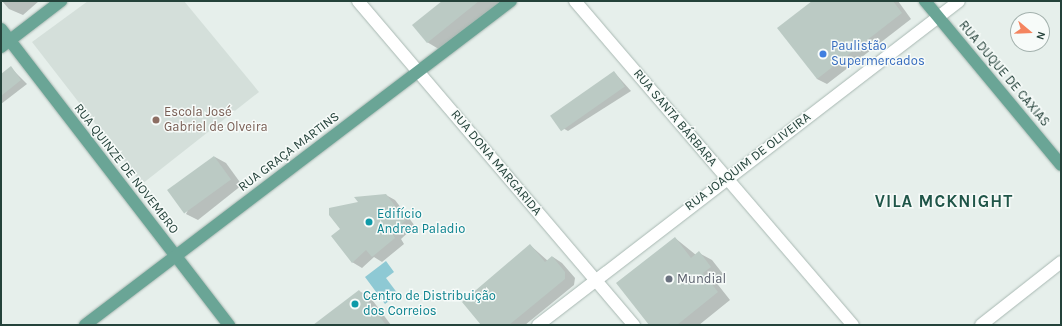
<!DOCTYPE html>
<meta charset="utf-8">
<style>
body{margin:0}
#map{position:relative;width:1062px;height:326px;overflow:hidden;background:#e6efeb;font-family:Karla,sans-serif}
div>[style]{position:absolute}
.built>*{inset:0;background:#d4dfda}
.water>*{inset:0;background:#8ec9d4}
.shadow>*{inset:0;background:#0003}
.building>*{inset:0;background:#bbcac4;transform-origin:0 0}
.roads{filter:drop-shadow(0 0 1px #a8b8b2) drop-shadow(0 0 1px #a8b8b2)}
.minor>*{height:12px;margin:-6px;padding:0 6px;transform-origin:6px;border-radius:6px;background:#fff}
.primary>*{height:12px;margin:-6px;padding:0 6px;transform-origin:6px;border-radius:6px;background:#6aa596}
.dots>*{width:11px;height:11px;translate:-50% -50%;box-sizing:border-box;border:2px solid #f7fbf9;border-radius:50%}
span{translate:-50% -50%;white-space:nowrap;text-align:center;line-height:1.15;-webkit-text-stroke:3px #f7fbf9;paint-order:stroke}
.shop-label{font-size:13px;color:#366cbe}
.left{translate:0 -50%;text-align:left}
.street-label{font-size:13px;color:#24423a}
.education-label{font-size:13px;color:#785e54}
.culture-label{font-size:13px;color:#0d838f}
.worship-label{font-size:13px;color:#5b616d}
.district-label{font-size:17px;color:#1f5548;font-weight:700;letter-spacing:1px}
.frame{position:absolute;inset:0;border:2px solid #24423a;pointer-events:none}
.north{position:absolute;left:1010px;top:12px;width:40px;height:40px;box-sizing:border-box;background:#f7fbf9;border:1px solid #a3b1ad;border-radius:50%;rotate:109deg;font-size:11px;font-weight:700;line-height:16px;text-align:center;color:#24423a}
.north::after{content:'';display:block;margin:auto;width:14px;height:18px;background:#f4845f;clip-path:polygon(50% 0,100% 100%,50% 72%,0 100%)}
</style>
<div id="map">
<div class="built">
<div style="clip-path:polygon(88px 1px,184px 1px,259px 92px,142px 184px,32px 42px)"></div>
</div>
<div class="water">
<div style="clip-path:polygon(386px 261px,394px 272px,386px 278px,398px 294px,385px 304px,365px 277px)"></div>
</div>
<div class="shadow">
<div style="clip-path:polygon(2px 1px,39px 1px,23px 15px,9px 9px)"></div>
<div style="clip-path:polygon(444px 1px,504px 1px,442px 51px,427px 42px)"></div>
<div style="clip-path:polygon(814px 1px,898px 1px,911px 19px,827px 84px,817px 79px)"></div>
<div style="clip-path:polygon(11px 68px,27px 84px,1px 104px,1px 75px)"></div>
<div style="clip-path:polygon(614px 72px,631px 91px,568px 131px,561px 127px)"></div>
<div style="clip-path:polygon(215px 157px,226px 163px,242px 185px,198px 220px,186px 214px)"></div>
<div style="clip-path:polygon(386px 195px,395px 200px,415px 226px,401px 239px,404px 244px,382px 262px,374px 257px,362px 268px,352px 262px,341px 229px,360px 203px)"></div>
<div style="clip-path:polygon(675px 238px,696px 255px,699px 253px,712px 260px,723px 274px,715px 281px,730px 300px,699px 325px,650px 325px)"></div>
<div style="clip-path:polygon(530px 245px,548px 261px,553px 257px,562px 263px,575px 278px,574px 285px,525px 325px,482px 325px)"></div>
<div style="clip-path:polygon(359px 291px,370px 297px,391px 325px,329px 325px)"></div>
</div>
<div class="building">
<div style="clip-path:polygon(442px 1px,479px 1px,427px 43px,412px 25px)"></div>
<div style="clip-path:polygon(812px 1px,893px 1px,902px 13px,817px 79px,777px 28px)"></div>
<div style="clip-path:polygon(11px 66px,21px 80px,1px 96px,1px 74px)"></div>
<div style="left:614px;top:71px;width:19px;height:78px;rotate:55deg"></div>
<div style="left:214px;top:156px;width:29px;height:58px;rotate:54deg"></div>
<div style="clip-path:polygon(386px 194px,406px 220px,392px 233px,395px 238px,372px 257px,366px 250px,352px 263px,331px 236px,340px 229px,329px 215px,329px 208px,358px 202px,354px 197px)"></div>
<div style="clip-path:polygon(675px 237px,691px 258px,699px 251px,711px 267px,703px 273px,718px 292px,677px 325px,649px 325px,616px 283px)"></div>
<div style="clip-path:polygon(530px 244px,545px 262px,552px 256px,565px 272px,565px 279px,509px 325px,481px 325px,462px 302px)"></div>
<div style="clip-path:polygon(359px 290px,386px 325px,313px 325px)"></div>
</div>
<div class="roads">
<div class="minor">
<div style="left:358px;top:1px;width:426px;rotate:49.6deg"></div>
<div style="left:575px;top:1px;width:427px;rotate:49.4deg"></div>
<div style="left:538px;top:325px;width:531px;rotate:-37.58deg"></div>
<div style="left:981px;top:325px;width:102px;rotate:-38.2deg"></div>
</div>
<div class="primary">
<div style="left:925px;top:1px;width:213px;rotate:50.3deg"></div>
<div style="left:1px;top:29px;width:374px;rotate:52.4deg"></div>
<div style="left:1px;top:47px;width:76px;rotate:-37.5deg"></div>
<div style="left:85px;top:325px;width:535px;rotate:-37.26deg"></div>
</div>
</div>
<div class="dots">
<div style="left:823px;top:54px;background:#3f7fe0"></div>
<div style="left:156px;top:120px;background:#8d6e63"></div>
<div style="left:369px;top:222px;background:#0f9aa8"></div>
<div style="left:669px;top:279px;background:#6b7280"></div>
<div style="left:355px;top:304px;background:#0f9aa8"></div>
</div>
<div class="shop-label">
<span class="left" style="left:831px;top:54px">Paulistão<br>Supermercados</span>
</div>
<div class="street-label">
<span style="left:1004px;top:74px;rotate:50deg">RUA DUQUE DE CAXIAS</span>
<span style="left:675px;top:118px;rotate:50deg">RUA SANTA BÁRBARA</span>
<span style="left:289px;top:152px;rotate:-37deg">RUA GRAÇA MARTINS</span>
<span style="left:748px;top:162px;rotate:-37deg">RUA JOAQUIM DE OLIVEIRA</span>
<span style="left:496px;top:163px;rotate:50deg">RUA DONA MARGARIDA</span>
<span style="left:126px;top:169px;rotate:52deg">RUA QUINZE DE NOVEMBRO</span>
</div>
<div class="education-label">
<span class="left" style="left:164px;top:120px">Escola José<br>Gabriel de Olveira</span>
</div>
<div class="culture-label">
<span class="left" style="left:377px;top:222px">Edifício<br>Andrea Paladio</span>
<span class="left" style="left:363px;top:304px">Centro de Distribuição<br>dos Correios</span>
</div>
<div class="worship-label">
<span class="left" style="left:677px;top:279px">Mundial</span>
</div>
<div class="district-label">
<span style="left:944px;top:202px">VILA MCKNIGHT</span>
</div>
<div class="frame"></div>
<div class="north">N</div>
</div>
